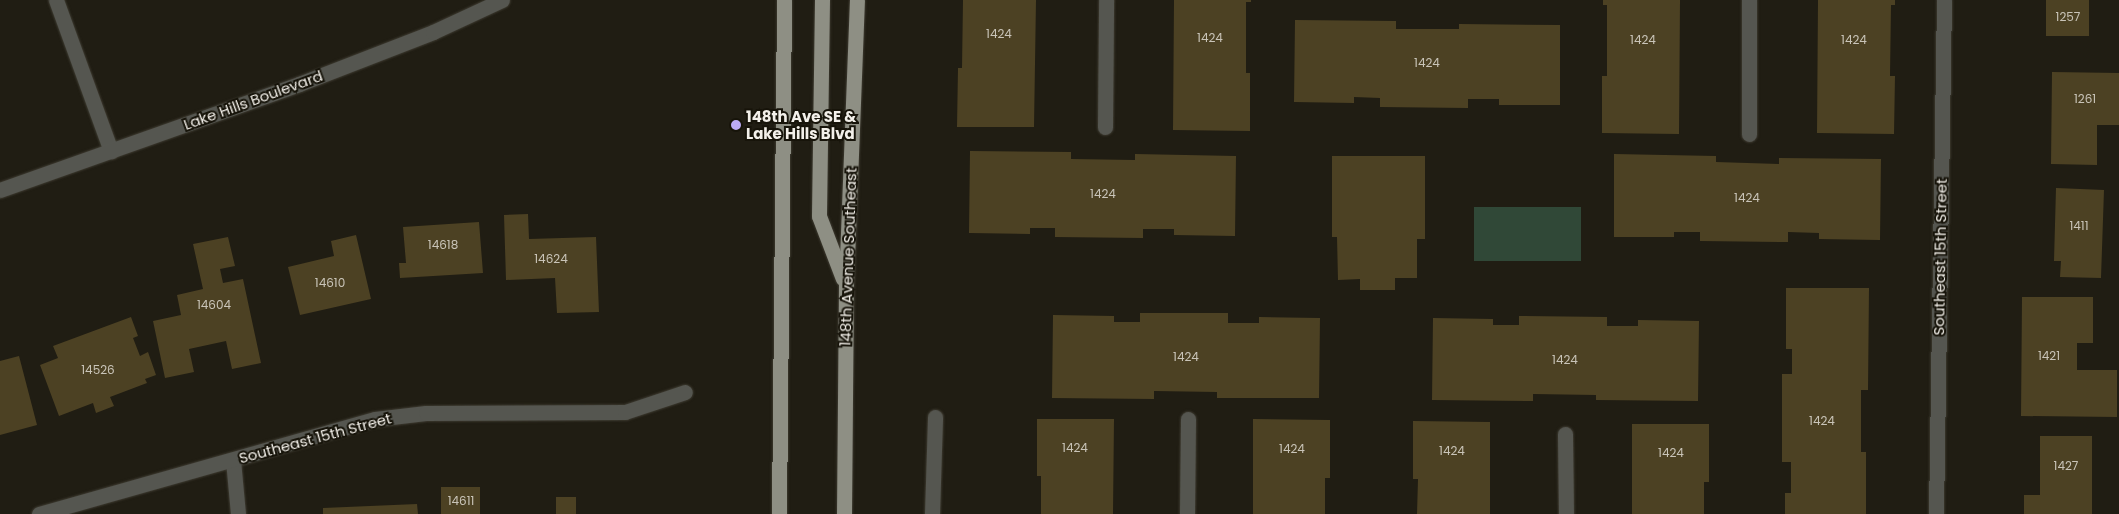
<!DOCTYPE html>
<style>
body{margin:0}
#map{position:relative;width:2119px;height:514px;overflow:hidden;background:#201d13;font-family:Poppins,sans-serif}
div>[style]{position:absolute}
.green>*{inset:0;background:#304837;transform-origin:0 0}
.building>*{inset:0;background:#4c4123;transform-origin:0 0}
.roads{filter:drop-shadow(0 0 1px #3e3b31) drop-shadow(0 0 1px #3e3b31)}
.minor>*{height:15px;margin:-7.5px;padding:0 7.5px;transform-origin:7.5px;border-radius:7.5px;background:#555650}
.major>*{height:15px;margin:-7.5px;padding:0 7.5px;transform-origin:7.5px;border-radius:7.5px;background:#8e8f84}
.dots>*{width:14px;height:14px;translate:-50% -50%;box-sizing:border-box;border:2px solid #17140a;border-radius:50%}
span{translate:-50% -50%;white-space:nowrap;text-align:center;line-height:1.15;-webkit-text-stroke:4px #17140a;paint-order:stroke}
.number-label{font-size:12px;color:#c9c4b8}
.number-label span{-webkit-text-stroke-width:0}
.street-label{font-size:15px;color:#f3f0ea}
.poi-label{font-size:15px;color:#f3f0ea;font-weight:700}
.left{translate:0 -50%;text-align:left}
</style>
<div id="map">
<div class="green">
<div style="left:1581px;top:207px;width:54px;height:107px;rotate:90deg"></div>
</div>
<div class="building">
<div style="clip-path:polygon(963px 0,1036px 0,1034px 127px,957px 127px,958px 68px,962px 68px)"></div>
<div style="clip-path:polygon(1174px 0,1251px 0,1251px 2px,1246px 2px,1246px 73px,1250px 73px,1250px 131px,1173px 130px)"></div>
<div style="clip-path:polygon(1603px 0,1680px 0,1679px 134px,1602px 133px,1602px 76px,1607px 76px,1607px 5px,1603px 5px)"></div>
<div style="clip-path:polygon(1818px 0,1895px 0,1895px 5px,1891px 5px,1890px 76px,1895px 76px,1894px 134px,1817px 133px)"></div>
<div style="left:2046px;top:0;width:43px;height:36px"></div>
<div style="clip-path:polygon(1295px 20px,1396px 21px,1396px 29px,1459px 29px,1459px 24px,1560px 25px,1560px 105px,1499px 105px,1499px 99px,1468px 99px,1468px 108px,1380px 107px,1380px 98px,1354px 97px,1354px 103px,1294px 102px)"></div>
<div style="clip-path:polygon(2052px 72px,2119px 73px,2119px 125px,2097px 125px,2097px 165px,2051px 164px)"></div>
<div style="clip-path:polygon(970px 151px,1071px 152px,1071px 159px,1135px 160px,1135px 154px,1236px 156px,1235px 236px,1174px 235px,1174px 229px,1143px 229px,1143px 238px,1055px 237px,1055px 228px,1030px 228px,1030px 234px,969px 233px)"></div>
<div style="clip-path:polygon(1614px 154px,1716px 156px,1716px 162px,1779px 164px,1779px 158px,1881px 159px,1880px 240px,1819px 239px,1819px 233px,1788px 232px,1788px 242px,1700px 241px,1700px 232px,1674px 232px,1674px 237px,1614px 237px)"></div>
<div style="clip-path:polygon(1332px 156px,1425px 156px,1425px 239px,1417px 239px,1417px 278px,1395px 278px,1395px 290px,1360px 290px,1360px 279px,1338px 280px,1337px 237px,1332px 237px)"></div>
<div style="clip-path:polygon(2056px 188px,2104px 190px,2101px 278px,2060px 277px,2061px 261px,2054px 261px)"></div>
<div style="clip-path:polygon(528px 214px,529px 239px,596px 237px,599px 312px,557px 313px,555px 278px,506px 280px,504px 215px)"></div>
<div style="clip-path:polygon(479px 222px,483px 273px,400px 278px,399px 263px,406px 263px,403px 227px)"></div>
<div style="clip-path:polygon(356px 235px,371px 299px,300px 315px,288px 267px,334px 256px,331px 241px)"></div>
<div style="clip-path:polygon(228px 237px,235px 266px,220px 269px,223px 283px,243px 279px,261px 363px,232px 369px,226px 341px,189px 349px,194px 372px,165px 378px,153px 321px,181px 315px,177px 295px,203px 289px,193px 244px)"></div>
<div style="clip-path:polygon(1786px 288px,1869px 288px,1868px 390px,1861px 390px,1861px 452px,1866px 452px,1866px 514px,1785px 514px,1785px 493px,1791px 493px,1791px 462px,1782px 462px,1782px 374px,1792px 374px,1792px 349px,1786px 349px)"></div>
<div style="clip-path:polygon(2022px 297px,2093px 297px,2093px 343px,2077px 343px,2077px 370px,2117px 370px,2117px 417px,2021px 416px)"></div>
<div style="clip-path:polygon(1140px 313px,1228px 313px,1228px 323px,1259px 323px,1259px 317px,1320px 318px,1319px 398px,1217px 398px,1217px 392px,1154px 391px,1154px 399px,1052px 398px,1053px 315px,1114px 316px,1114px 322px,1140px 322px)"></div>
<div style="clip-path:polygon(1519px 316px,1607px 317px,1607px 326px,1638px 326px,1638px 320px,1699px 321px,1698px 401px,1596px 400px,1596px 395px,1533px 394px,1533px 401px,1432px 400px,1433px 318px,1493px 319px,1493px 325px,1519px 325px)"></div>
<div style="clip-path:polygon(131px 317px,138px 336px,133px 338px,140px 356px,148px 352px,156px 375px,145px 379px,147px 383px,110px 397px,114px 406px,96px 413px,93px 403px,59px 416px,40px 365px,58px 358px,53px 346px)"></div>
<div style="clip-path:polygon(19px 356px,37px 425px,0 435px,0 361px)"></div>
<div style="clip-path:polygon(1037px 419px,1114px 419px,1113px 514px,1041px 514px,1041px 476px,1037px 476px)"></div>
<div style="clip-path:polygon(1253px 419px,1330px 420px,1330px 478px,1325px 478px,1325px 514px,1253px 514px)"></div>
<div style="clip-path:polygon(1413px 421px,1490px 422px,1490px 514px,1417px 514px,1418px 479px,1413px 479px)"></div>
<div style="clip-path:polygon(1632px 424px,1709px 424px,1709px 482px,1704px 482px,1704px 514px,1632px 514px)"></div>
<div style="clip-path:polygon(2040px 436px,2092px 436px,2092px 514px,2024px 514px,2024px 495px,2040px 495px)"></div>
<div style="left:441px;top:487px;width:39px;height:27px"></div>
<div style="left:556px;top:497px;width:20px;height:17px"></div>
<div style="clip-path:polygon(417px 504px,418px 514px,323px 514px,323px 508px)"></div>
</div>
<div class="roads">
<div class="minor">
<div style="left:56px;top:0;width:161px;rotate:70deg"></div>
<div style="left:1749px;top:0;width:134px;rotate:90deg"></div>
<div style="left:1105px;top:127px;width:127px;rotate:-89.5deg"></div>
<div style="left:0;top:190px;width:317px;rotate:-19.5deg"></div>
<div style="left:299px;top:84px;width:144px;rotate:-21.2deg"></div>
<div style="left:433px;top:32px;width:76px;rotate:-24.9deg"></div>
<div style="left:1565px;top:434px;width:80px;rotate:89.3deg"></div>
<div style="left:233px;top:460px;width:54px;rotate:84.7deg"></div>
<div style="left:39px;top:514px;width:349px;rotate:-15.8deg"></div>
<div style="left:375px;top:419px;width:51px;rotate:-6.7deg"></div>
<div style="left:426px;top:413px;width:199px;rotate:-0.3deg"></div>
<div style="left:625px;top:412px;width:63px;rotate:-18.4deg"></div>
<div style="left:932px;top:514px;width:97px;rotate:-88.2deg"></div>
<div style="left:1187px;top:514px;width:95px;rotate:-89.4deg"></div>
<div style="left:1936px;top:514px;width:514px;rotate:-89.11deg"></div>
</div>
<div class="major">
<div style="left:822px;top:0;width:216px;rotate:90.8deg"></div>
<div style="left:819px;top:216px;width:67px;rotate:69.1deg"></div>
<div style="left:779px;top:514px;width:514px;rotate:-89.44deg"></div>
<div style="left:844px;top:514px;width:229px;rotate:-89.5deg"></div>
<div style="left:846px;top:285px;width:285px;rotate:-87.8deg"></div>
</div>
</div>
<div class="dots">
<div style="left:736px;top:125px;background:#bcaaf6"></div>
</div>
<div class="number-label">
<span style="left:2068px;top:17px">1257</span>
<span style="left:999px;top:34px">1424</span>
<span style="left:1210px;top:38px">1424</span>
<span style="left:1643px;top:40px">1424</span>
<span style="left:1854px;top:40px">1424</span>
<span style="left:1427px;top:63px">1424</span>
<span style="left:2085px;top:99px">1261</span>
<span style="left:1103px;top:194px">1424</span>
<span style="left:1747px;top:198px">1424</span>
<span style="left:2079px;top:226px">1411</span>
<span style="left:443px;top:245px">14618</span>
<span style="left:551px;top:259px">14624</span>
<span style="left:330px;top:283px">14610</span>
<span style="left:214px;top:305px">14604</span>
<span style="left:2049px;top:356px">1421</span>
<span style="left:1186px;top:357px">1424</span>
<span style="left:1565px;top:360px">1424</span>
<span style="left:98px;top:370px">14526</span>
<span style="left:1822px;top:421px">1424</span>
<span style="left:1075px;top:448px">1424</span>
<span style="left:1292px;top:449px">1424</span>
<span style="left:1452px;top:451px">1424</span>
<span style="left:1671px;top:453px">1424</span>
<span style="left:2066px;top:466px">1427</span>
<span style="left:461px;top:501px">14611</span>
</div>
<div class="street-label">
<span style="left:253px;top:100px;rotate:-20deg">Lake Hills Boulevard</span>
<span style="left:848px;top:257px;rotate:-88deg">148th Avenue Southeast</span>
<span style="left:1940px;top:257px;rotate:-89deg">Southeast 15th Street</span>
<span style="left:315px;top:438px;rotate:-15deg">Southeast 15th Street</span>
</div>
<div class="poi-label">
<span class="left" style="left:746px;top:125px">148th Ave SE &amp;<br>Lake Hills Blvd</span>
</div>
</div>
